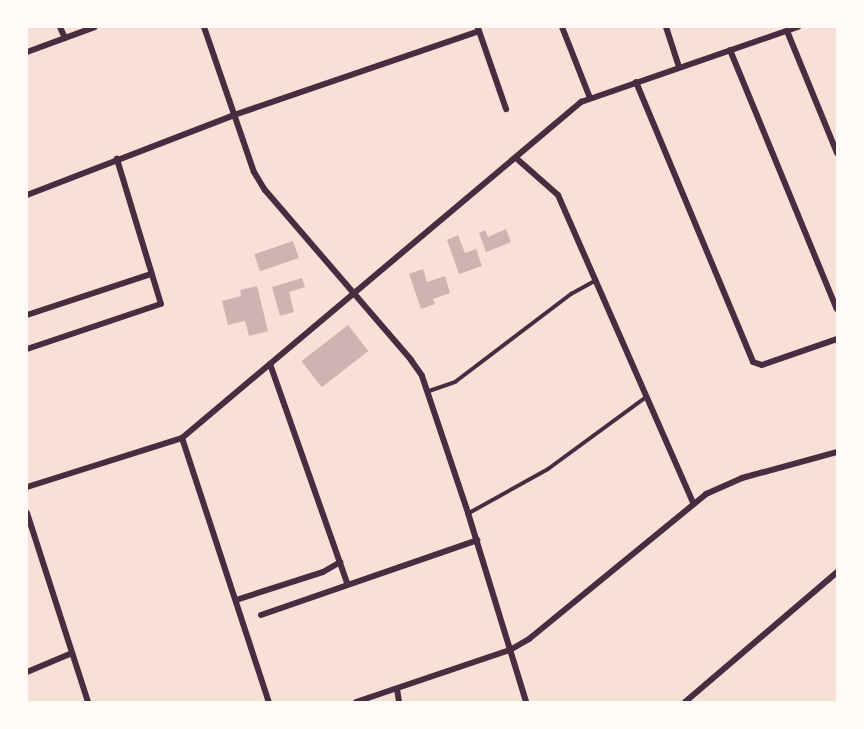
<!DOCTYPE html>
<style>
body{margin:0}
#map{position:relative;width:864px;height:729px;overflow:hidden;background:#f7e1d7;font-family:"DejaVu Sans",sans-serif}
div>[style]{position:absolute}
.building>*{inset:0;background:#ccb4b1;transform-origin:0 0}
.service>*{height:4px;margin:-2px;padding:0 2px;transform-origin:2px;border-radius:2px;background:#4a2c40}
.minor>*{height:6px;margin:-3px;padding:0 3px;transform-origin:3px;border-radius:3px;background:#4a2c40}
span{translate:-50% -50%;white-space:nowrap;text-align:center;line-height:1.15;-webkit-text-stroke:4.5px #fffaf5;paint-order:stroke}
.frame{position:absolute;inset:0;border:28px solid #fffaf5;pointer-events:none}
</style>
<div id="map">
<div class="building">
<div style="clip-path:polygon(506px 229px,511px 242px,486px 252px,479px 233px,485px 230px,488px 237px)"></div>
<div style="clip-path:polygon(458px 235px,465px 253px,476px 249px,482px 266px,459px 274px,447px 240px)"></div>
<div style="left:293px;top:241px;width:18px;height:41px;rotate:71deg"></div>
<div style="clip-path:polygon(423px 269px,427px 282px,445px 276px,450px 293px,433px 299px,435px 304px,421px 309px,409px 274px)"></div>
<div style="clip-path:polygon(302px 278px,305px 287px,289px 292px,294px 312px,280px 316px,272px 287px)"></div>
<div style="clip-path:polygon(257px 286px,268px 331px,249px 336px,245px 321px,228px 325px,222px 301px,241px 296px,240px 290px)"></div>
<div style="left:348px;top:325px;width:33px;height:59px;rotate:52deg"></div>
</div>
<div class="service">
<div style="left:429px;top:391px;width:28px;rotate:-19deg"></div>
<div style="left:455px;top:382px;width:146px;rotate:-37.2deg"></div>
<div style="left:571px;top:294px;width:29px;rotate:-29deg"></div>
<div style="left:469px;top:513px;width:90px;rotate:-29.1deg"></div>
<div style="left:548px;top:469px;width:122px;rotate:-36.3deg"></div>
</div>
<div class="minor">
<div style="left:60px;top:27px;width:12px;rotate:66deg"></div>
<div style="left:204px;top:27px;width:153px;rotate:71deg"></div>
<div style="left:254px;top:172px;width:21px;rotate:59deg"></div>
<div style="left:265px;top:190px;width:224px;rotate:49.3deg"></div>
<div style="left:411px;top:360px;width:19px;rotate:55deg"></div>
<div style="left:422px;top:376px;width:145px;rotate:71.4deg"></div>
<div style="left:468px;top:513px;width:198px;rotate:72.9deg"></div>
<div style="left:562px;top:27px;width:76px;rotate:68.5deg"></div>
<div style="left:666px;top:27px;width:42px;rotate:72deg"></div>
<div style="left:478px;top:28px;width:86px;rotate:70.9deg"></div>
<div style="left:787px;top:31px;width:132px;rotate:67.7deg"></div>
<div style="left:730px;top:50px;width:280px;rotate:67.6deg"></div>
<div style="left:27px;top:52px;width:72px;rotate:-20.2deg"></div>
<div style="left:636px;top:82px;width:303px;rotate:67.3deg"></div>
<div style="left:753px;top:362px;width:9px;rotate:18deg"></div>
<div style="left:762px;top:365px;width:79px;rotate:-19.1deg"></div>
<div style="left:516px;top:158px;width:56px;rotate:41.4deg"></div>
<div style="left:558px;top:195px;width:336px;rotate:66.3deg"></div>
<div style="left:27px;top:195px;width:222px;rotate:-21.1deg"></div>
<div style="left:234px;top:115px;width:259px;rotate:-18.9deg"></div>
<div style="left:27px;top:315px;width:131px;rotate:-18.3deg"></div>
<div style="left:27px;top:349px;width:141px;rotate:-18.6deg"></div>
<div style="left:161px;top:304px;width:152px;rotate:-106.9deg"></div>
<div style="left:270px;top:364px;width:234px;rotate:70.6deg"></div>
<div style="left:182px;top:438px;width:278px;rotate:71.8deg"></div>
<div style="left:27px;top:487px;width:163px;rotate:-17.5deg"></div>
<div style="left:182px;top:438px;width:522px;rotate:-40.1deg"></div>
<div style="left:581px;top:102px;width:230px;rotate:-19.1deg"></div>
<div style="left:27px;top:513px;width:199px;rotate:72.1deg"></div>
<div style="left:236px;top:600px;width:91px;rotate:-17.8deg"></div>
<div style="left:323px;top:572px;width:20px;rotate:-30deg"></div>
<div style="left:261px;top:615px;width:229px;rotate:-19.1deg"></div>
<div style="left:27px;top:672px;width:49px;rotate:-22.9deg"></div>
<div style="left:397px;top:689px;width:13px;rotate:81deg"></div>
<div style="left:356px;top:702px;width:163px;rotate:-18.7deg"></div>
<div style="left:510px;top:650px;width:22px;rotate:-30deg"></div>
<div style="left:529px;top:639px;width:229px;rotate:-39.3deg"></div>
<div style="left:706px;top:494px;width:39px;rotate:-24deg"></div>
<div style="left:742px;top:478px;width:98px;rotate:-15.3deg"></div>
<div style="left:685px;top:702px;width:200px;rotate:-40.5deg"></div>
</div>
<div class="frame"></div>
</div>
